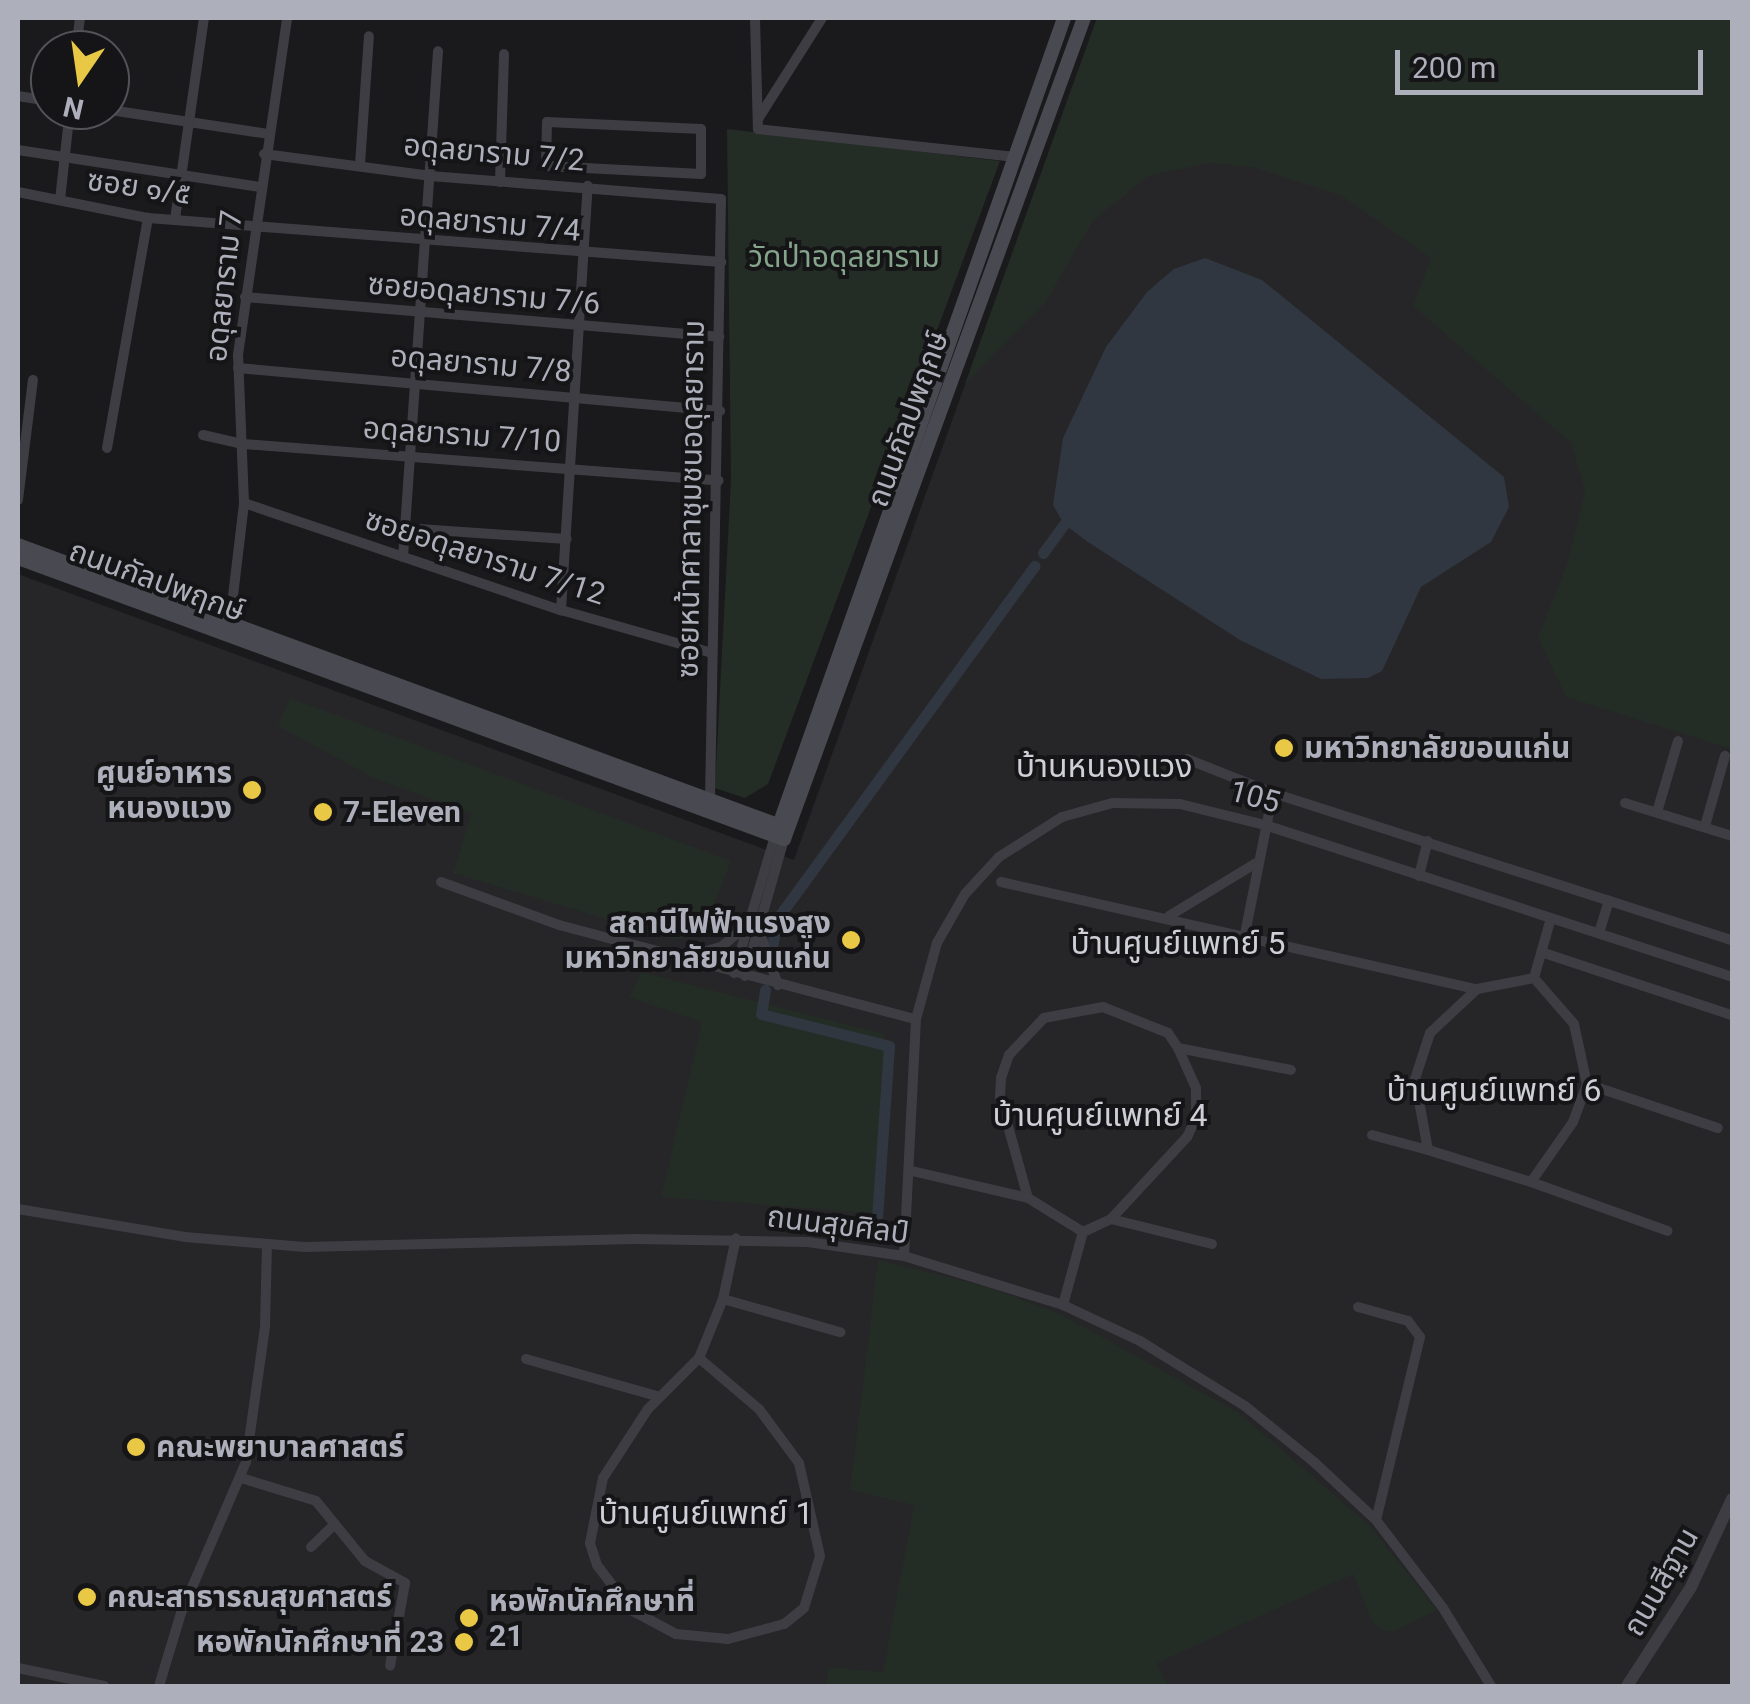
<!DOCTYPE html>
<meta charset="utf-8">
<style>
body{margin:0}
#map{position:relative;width:1750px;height:1704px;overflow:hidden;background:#1a1a1c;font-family:Roboto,"Noto Sans Thai",sans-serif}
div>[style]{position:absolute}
.built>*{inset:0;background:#262629}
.green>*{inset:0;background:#242c26}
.water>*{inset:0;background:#303740}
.canal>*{height:11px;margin:-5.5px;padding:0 5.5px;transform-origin:5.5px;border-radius:5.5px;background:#303740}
.minor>*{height:10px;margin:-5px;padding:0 5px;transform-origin:5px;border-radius:5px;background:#3d3d43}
.tertiary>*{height:12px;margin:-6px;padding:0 6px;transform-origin:6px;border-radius:6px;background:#3d3d43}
.secondary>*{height:14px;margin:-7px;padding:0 7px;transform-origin:7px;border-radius:7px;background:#494a51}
.dots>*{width:28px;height:28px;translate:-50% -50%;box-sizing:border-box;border:5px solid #151517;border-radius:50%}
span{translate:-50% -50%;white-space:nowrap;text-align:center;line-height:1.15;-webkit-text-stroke:8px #151517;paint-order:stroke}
.street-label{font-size:30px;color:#adafbb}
.park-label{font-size:30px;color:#85a48c}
.poi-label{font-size:30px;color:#adafbb;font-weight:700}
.left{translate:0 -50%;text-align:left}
.right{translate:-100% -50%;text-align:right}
.neighbourhood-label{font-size:32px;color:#cecfd7}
.frame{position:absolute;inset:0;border:20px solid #adafbb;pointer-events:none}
.north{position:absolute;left:30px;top:30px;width:100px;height:100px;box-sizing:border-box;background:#151517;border:2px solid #525359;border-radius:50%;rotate:193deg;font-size:28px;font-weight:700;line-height:40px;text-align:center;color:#adafbb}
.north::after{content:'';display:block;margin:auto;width:35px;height:45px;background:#e8c845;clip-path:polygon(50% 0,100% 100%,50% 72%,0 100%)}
.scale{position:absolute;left:1395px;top:50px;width:308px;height:45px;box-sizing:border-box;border:5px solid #adafbb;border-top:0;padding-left:12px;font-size:30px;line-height:35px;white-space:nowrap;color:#adafbb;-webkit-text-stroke:8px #151517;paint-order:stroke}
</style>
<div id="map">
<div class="built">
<div style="clip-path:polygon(1097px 18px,1732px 18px,1732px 1686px,18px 1686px,18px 574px,794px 860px)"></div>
</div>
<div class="green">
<div style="clip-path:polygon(1097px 18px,1732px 18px,1732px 749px,1566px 697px,1538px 638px,1567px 565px,1585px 490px,1571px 443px,1413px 306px,1431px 258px,1342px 196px,1253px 167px,1209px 163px,1148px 176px,1093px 221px,1045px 303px,965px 384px)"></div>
<div style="clip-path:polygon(727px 129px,1000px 161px,768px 784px,745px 798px,715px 788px,731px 479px)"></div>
<div style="clip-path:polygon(290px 698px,731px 861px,703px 933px,675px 940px,453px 873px,471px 813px,376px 779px,278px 726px)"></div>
<div style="clip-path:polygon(641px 972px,884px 1034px,884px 1214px,661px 1197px,702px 1022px,629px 997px)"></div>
<div style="clip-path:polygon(878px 1260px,988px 1287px,1062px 1315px,1239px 1413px,1370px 1526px,1437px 1610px,1392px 1632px,1382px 1630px,1372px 1622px,1353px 1574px,1157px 1663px,1168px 1686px,826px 1686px,829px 1667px,883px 1672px,914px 1505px,850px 1490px)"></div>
</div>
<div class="water">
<div style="clip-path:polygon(1205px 258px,1262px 280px,1504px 477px,1509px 507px,1491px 542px,1421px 587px,1382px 671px,1368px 678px,1321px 679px,1240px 640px,1088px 542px,1064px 524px,1053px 505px,1063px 438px,1106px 347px,1147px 292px,1174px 269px)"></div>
</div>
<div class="canal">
<div style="left:1043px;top:553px;width:36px;rotate:-54deg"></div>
<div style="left:770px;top:959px;width:41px;rotate:-80.1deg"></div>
<div style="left:777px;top:919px;width:437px;rotate:-53.9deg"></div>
<div style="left:765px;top:990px;width:24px;rotate:99deg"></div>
<div style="left:761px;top:1014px;width:132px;rotate:14deg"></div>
<div style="left:889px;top:1046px;width:170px;rotate:94deg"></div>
</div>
<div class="minor">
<div style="left:755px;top:18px;width:111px;rotate:88.5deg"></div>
<div style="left:758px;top:129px;width:259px;rotate:6.2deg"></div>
<div style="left:76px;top:50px;width:32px;rotate:-83deg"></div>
<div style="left:18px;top:96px;width:32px;rotate:9deg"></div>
<div style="left:110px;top:110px;width:161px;rotate:8.6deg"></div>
<div style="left:758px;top:119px;width:120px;rotate:-57.6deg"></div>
<div style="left:547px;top:122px;width:154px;rotate:2.6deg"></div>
<div style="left:701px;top:129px;width:45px;rotate:90deg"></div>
<div style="left:701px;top:174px;width:155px;rotate:-177deg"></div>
<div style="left:546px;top:166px;width:44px;rotate:-88.7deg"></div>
<div style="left:18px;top:150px;width:244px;rotate:8.7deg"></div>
<div style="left:264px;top:154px;width:167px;rotate:7.5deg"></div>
<div style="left:430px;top:176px;width:292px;rotate:4.5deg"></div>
<div style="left:721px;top:199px;width:601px;rotate:91.05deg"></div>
<div style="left:360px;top:164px;width:128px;rotate:-86deg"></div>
<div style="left:500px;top:182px;width:128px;rotate:-88.2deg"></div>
<div style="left:18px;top:192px;width:133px;rotate:11.3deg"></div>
<div style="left:148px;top:218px;width:575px;rotate:4.39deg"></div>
<div style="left:60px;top:200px;width:91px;rotate:-83.7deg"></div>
<div style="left:175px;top:219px;width:203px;rotate:-81.8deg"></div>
<div style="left:245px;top:297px;width:476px;rotate:4.8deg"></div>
<div style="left:238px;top:368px;width:484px;rotate:5.1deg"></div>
<div style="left:203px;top:435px;width:41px;rotate:12.7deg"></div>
<div style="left:243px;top:444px;width:477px;rotate:4.4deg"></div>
<div style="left:107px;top:448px;width:234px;rotate:-79.9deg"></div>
<div style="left:18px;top:500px;width:121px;rotate:-82.9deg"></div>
<div style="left:244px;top:503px;width:335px;rotate:18.7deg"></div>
<div style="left:561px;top:610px;width:157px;rotate:15.9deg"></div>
<div style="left:405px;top:528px;width:162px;rotate:3.9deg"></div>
<div style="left:403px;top:557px;width:507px;rotate:-86.04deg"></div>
<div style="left:561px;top:610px;width:425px;rotate:-86.4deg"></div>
<div style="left:230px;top:621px;width:119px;rotate:-83.2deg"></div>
<div style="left:244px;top:503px;width:148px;rotate:-92.3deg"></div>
<div style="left:238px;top:355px;width:341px;rotate:-81.7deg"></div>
<div style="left:1187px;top:759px;width:92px;rotate:21.6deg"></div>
<div style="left:1273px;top:793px;width:482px;rotate:17.8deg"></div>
<div style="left:1625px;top:803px;width:112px;rotate:17.1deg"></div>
<div style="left:1657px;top:812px;width:74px;rotate:-73.5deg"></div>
<div style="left:1705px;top:826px;width:73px;rotate:-74.1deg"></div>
<div style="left:1419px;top:876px;width:36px;rotate:-76deg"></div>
<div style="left:441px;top:882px;width:126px;rotate:20deg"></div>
<div style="left:559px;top:925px;width:369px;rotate:14.8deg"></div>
<div style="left:1001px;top:882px;width:488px;rotate:12.7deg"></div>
<div style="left:1169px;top:916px;width:102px;rotate:-31.3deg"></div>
<div style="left:1599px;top:933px;width:34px;rotate:-73deg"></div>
<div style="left:1245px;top:934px;width:144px;rotate:-78.8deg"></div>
<div style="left:761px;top:936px;width:52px;rotate:70.9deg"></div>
<div style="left:1544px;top:953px;width:198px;rotate:18.3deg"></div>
<div style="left:678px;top:959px;width:45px;rotate:-15.6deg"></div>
<div style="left:721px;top:947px;width:38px;rotate:-40deg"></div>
<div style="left:734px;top:973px;width:143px;rotate:-73.3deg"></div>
<div style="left:745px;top:976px;width:142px;rotate:-74.1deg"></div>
<div style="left:1534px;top:978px;width:61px;rotate:49deg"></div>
<div style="left:1574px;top:1024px;width:61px;rotate:77.8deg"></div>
<div style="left:1587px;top:1084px;width:40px;rotate:110.2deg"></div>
<div style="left:1573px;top:1122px;width:73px;rotate:125deg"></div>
<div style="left:1531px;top:1182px;width:108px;rotate:-162.7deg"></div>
<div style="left:1428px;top:1150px;width:72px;rotate:-100.4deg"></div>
<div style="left:1415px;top:1079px;width:48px;rotate:-71.9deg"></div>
<div style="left:1430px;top:1033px;width:64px;rotate:-43.1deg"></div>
<div style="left:1477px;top:989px;width:58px;rotate:-10.9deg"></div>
<div style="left:1534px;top:978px;width:62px;rotate:-74.2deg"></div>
<div style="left:1178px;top:1048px;width:44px;rotate:65.8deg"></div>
<div style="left:1196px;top:1088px;width:30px;rotate:90deg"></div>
<div style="left:1196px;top:1118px;width:21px;rotate:115deg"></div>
<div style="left:1187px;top:1137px;width:112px;rotate:132.8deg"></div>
<div style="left:1111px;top:1219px;width:31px;rotate:155deg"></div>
<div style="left:1083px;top:1232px;width:65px;rotate:-148.3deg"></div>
<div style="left:1028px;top:1198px;width:105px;rotate:-105.5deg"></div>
<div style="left:1000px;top:1097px;width:19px;rotate:-87deg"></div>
<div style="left:1001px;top:1078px;width:24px;rotate:-71deg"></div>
<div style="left:1009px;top:1055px;width:51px;rotate:-46.6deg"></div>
<div style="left:1044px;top:1018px;width:60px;rotate:-10.6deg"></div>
<div style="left:1103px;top:1007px;width:70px;rotate:21.8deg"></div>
<div style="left:1168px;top:1033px;width:18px;rotate:56deg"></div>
<div style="left:1178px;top:1048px;width:115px;rotate:11deg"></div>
<div style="left:1587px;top:1084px;width:138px;rotate:18.6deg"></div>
<div style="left:1372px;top:1135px;width:58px;rotate:15deg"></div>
<div style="left:912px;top:1171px;width:119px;rotate:13.1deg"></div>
<div style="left:1531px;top:1182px;width:145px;rotate:19.7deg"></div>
<div style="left:18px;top:1209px;width:169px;rotate:9.5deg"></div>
<div style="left:185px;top:1237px;width:120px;rotate:4.8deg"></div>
<div style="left:305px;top:1247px;width:331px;rotate:-1.4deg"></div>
<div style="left:636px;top:1239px;width:172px;rotate:1deg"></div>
<div style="left:808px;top:1242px;width:97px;rotate:8.3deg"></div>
<div style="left:904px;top:1256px;width:166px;rotate:17.1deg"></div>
<div style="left:1063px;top:1305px;width:85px;rotate:25.1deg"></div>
<div style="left:1140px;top:1341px;width:123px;rotate:31.8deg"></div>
<div style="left:1245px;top:1406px;width:89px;rotate:39.1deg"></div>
<div style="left:1314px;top:1462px;width:85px;rotate:43.1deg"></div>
<div style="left:1376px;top:1520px;width:111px;rotate:52.7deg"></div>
<div style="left:1443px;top:1608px;width:92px;rotate:58.4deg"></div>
<div style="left:1111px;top:1219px;width:104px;rotate:13.9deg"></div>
<div style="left:904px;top:1256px;width:237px;rotate:-87.1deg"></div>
<div style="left:916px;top:1019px;width:79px;rotate:-74.6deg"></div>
<div style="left:937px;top:943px;width:56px;rotate:-60.3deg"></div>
<div style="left:965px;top:894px;width:50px;rotate:-47.4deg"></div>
<div style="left:999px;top:857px;width:75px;rotate:-32.4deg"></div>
<div style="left:1062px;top:817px;width:53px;rotate:-15.4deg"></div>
<div style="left:1113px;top:803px;width:67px;rotate:0.9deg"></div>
<div style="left:1180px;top:804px;width:88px;rotate:13.9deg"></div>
<div style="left:1265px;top:825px;width:491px;rotate:18deg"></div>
<div style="left:723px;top:1299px;width:122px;rotate:15.8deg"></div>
<div style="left:1063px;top:1305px;width:76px;rotate:-74.7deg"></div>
<div style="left:1358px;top:1307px;width:52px;rotate:15.6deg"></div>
<div style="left:1408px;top:1321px;width:20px;rotate:53deg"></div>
<div style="left:1420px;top:1337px;width:188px;rotate:103.5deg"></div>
<div style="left:699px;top:1358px;width:79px;rotate:40.4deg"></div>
<div style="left:759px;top:1409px;width:67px;rotate:53.5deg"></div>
<div style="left:799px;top:1463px;width:95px;rotate:77.3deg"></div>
<div style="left:820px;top:1556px;width:54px;rotate:107.1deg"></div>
<div style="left:804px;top:1608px;width:26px;rotate:141deg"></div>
<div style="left:784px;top:1624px;width:58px;rotate:165deg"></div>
<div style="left:728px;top:1639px;width:52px;rotate:-174.5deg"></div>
<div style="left:676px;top:1634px;width:51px;rotate:-151.9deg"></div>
<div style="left:631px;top:1610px;width:56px;rotate:-127.1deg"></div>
<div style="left:597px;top:1565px;width:23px;rotate:-108deg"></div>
<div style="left:590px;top:1543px;width:66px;rotate:-78.7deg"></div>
<div style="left:603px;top:1478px;width:82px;rotate:-56.9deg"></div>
<div style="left:648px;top:1409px;width:72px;rotate:-45deg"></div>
<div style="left:699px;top:1358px;width:64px;rotate:-67.9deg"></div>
<div style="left:723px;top:1299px;width:62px;rotate:-78deg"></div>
<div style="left:526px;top:1359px;width:139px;rotate:15.8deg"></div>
<div style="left:241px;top:1478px;width:78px;rotate:17deg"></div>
<div style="left:316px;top:1501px;width:77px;rotate:50.8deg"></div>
<div style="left:365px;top:1561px;width:46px;rotate:28.8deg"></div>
<div style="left:405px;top:1583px;width:84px;rotate:100.2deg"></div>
<div style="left:311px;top:1547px;width:33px;rotate:-44deg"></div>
<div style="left:18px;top:1668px;width:88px;rotate:11.8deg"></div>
<div style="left:159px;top:1686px;width:76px;rotate:-73.2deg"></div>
<div style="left:181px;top:1613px;width:164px;rotate:-66.7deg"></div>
<div style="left:246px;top:1462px;width:137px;rotate:-82deg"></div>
<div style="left:265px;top:1326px;width:81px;rotate:-88.6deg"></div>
</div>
<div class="tertiary">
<div style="left:1627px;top:1686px;width:118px;rotate:-57.1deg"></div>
<div style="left:1691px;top:1587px;width:97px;rotate:-65deg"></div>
</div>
<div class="secondary">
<div style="left:18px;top:545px;width:818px;rotate:20.23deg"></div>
<div style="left:18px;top:558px;width:816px;rotate:20.15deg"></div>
<div style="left:784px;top:839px;width:874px;rotate:-69.93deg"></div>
<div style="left:778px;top:828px;width:859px;rotate:-70.55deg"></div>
</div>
<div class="dots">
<div style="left:1284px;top:748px;background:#e8c845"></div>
<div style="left:252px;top:790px;background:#e8c845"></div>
<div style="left:323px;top:812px;background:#e8c845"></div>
<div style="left:851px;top:940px;background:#e8c845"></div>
<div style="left:136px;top:1447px;background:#e8c845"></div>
<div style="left:87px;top:1597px;background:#e8c845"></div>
<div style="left:469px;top:1618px;background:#e8c845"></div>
<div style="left:464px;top:1642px;background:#e8c845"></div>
</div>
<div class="street-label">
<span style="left:494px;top:153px;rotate:5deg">อดุลยาราม 7/2</span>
<span style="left:139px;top:187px;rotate:8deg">ซอย ๑/๕</span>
<span style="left:490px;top:223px;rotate:5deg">อดุลยาราม 7/4</span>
<span style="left:224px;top:286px;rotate:-84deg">อดุลยาราม 7</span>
<span style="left:484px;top:294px;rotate:5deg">ซอยอดุลยาราม 7/6</span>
<span style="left:481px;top:364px;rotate:5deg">อดุลยาราม 7/8</span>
<span style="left:908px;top:419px;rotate:-70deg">ถนนกัลปพฤกษ์</span>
<span style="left:462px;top:435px;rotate:4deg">อดุลยาราม 7/10</span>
<span style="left:691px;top:499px;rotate:-89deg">ซอยหน้าศาลาชุมชนอดุลยาราม</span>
<span style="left:485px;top:557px;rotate:18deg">ซอยอดุลยาราม 7/12</span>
<span style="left:157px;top:581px;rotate:20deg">ถนนกัลปพฤกษ์</span>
<span style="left:1255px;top:797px;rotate:15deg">105</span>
<span style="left:838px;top:1225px;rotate:7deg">ถนนสุขศิลป์</span>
<span style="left:1661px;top:1582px;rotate:-60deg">ถนนสีฐาน</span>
</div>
<div class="park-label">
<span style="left:844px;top:257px">วัดป่าอดุลยาราม</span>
</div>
<div class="poi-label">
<span class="left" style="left:1304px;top:748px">มหาวิทยาลัยขอนแก่น</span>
<span class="right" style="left:232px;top:790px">ศูนย์อาหาร<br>หนองแวง</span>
<span class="left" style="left:343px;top:812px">7-Eleven</span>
<span class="right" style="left:831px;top:940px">สถานีไฟฟ้าแรงสูง<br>มหาวิทยาลัยขอนแก่น</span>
<span class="left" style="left:156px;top:1447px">คณะพยาบาลศาสตร์</span>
<span class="left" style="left:107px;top:1597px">คณะสาธารณสุขศาสตร์</span>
<span class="left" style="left:489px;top:1618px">หอพักนักศึกษาที่<br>21</span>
<span class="right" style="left:444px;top:1642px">หอพักนักศึกษาที่ 23</span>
</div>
<div class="neighbourhood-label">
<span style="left:1104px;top:766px">บ้านหนองแวง</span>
<span style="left:1178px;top:943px">บ้านศูนย์แพทย์ 5</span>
<span style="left:1494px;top:1090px">บ้านศูนย์แพทย์ 6</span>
<span style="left:1100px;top:1115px">บ้านศูนย์แพทย์ 4</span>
<span style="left:706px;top:1513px">บ้านศูนย์แพทย์ 1</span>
</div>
<div class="frame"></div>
<div class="north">N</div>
<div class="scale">200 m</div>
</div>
